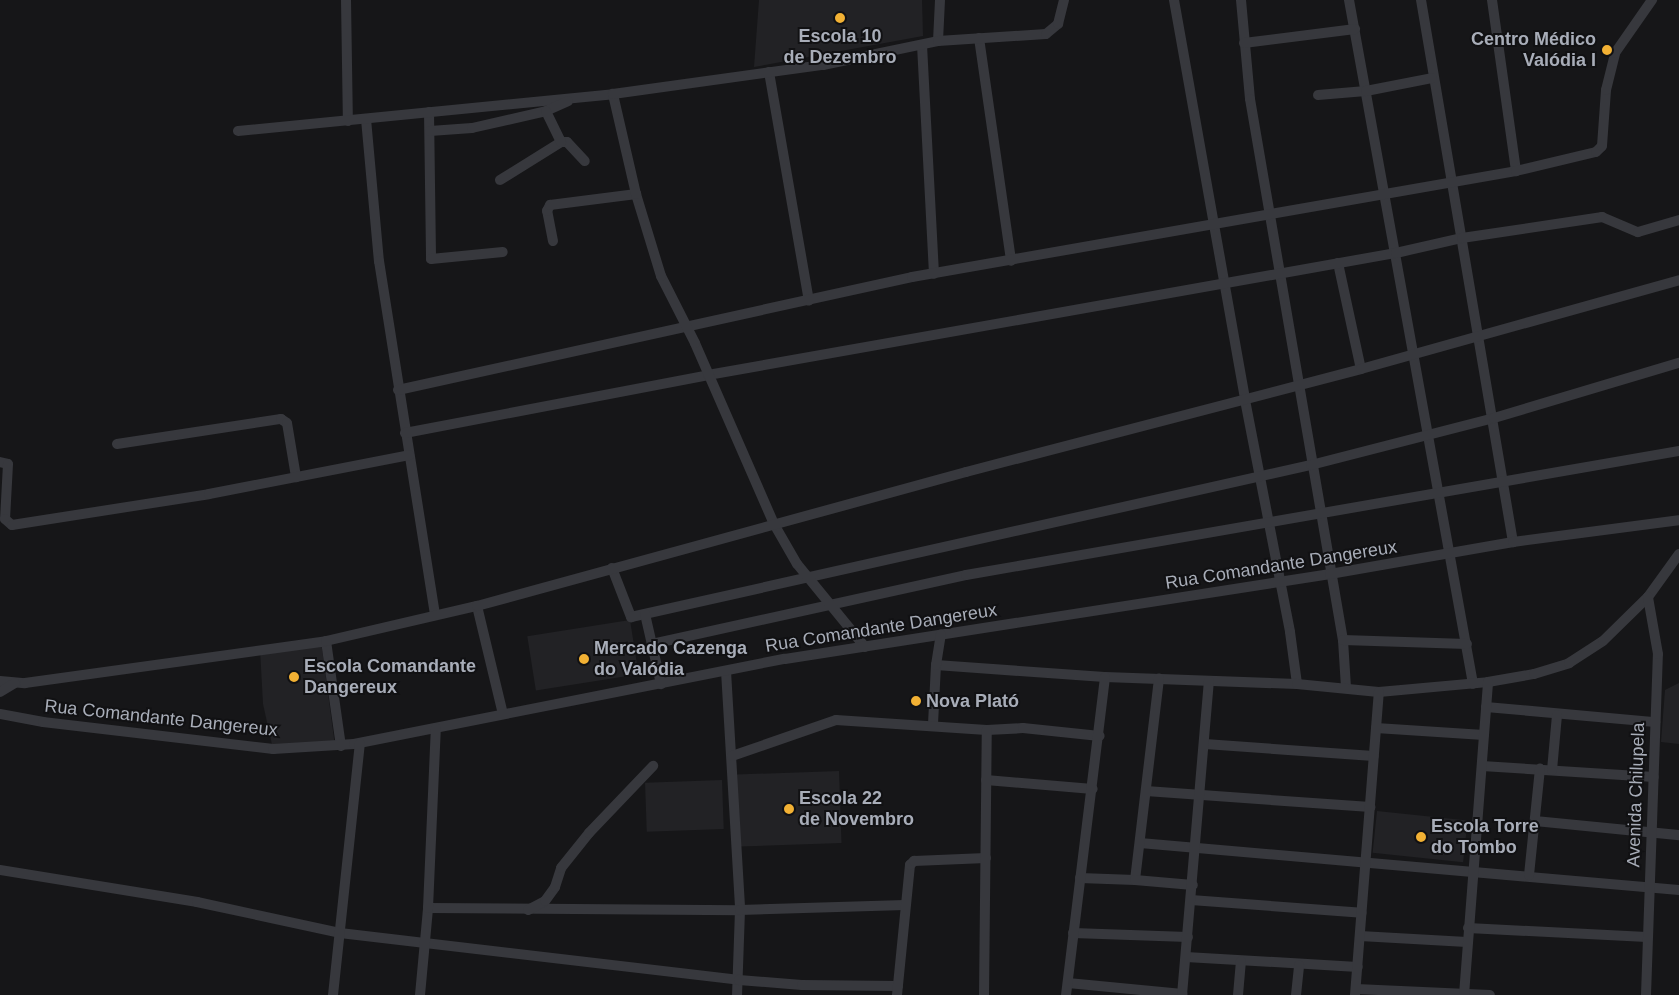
<!DOCTYPE html>
<meta charset="utf-8">
<style>
body{margin:0}
#map{position:relative;width:1679px;height:995px;overflow:hidden;background:#161618;font-family:Helvetica,sans-serif}
div>[style]{position:absolute}
.built>*{inset:0;background:#222225;transform-origin:0 0}
.minor>*{height:10px;margin:-5px;padding:0 5px;transform-origin:5px;border-radius:5px;background:#37383d}
.dots>*{width:14px;height:14px;translate:-50% -50%;box-sizing:border-box;border:2px solid #111113;border-radius:50%}
span{translate:-50% -50%;white-space:nowrap;text-align:center;line-height:1.15;-webkit-text-stroke:4px #111113;paint-order:stroke}
.poi-label{font-size:18px;color:#a8adb8;font-weight:700}
.right{translate:-100% -50%;text-align:right}
.left{translate:0 -50%;text-align:left}
.street-label{font-size:18px;color:#a8adb8}
</style>
<div id="map">
<div class="built">
<div style="clip-path:polygon(759px 0,922px 0,923px 36px,754px 67px)"></div>
<div style="left:630px;top:620px;width:55px;height:104px;rotate:81deg"></div>
<div style="clip-path:polygon(321px 641px,335px 746px,273px 749px,263px 704px,260px 649px)"></div>
<div style="clip-path:polygon(1679px 683px,1679px 744px,1661px 742px,1665px 690px)"></div>
<div style="left:839px;top:771px;width:72px;height:103px;rotate:88deg"></div>
<div style="left:722px;top:780px;width:49px;height:77px;rotate:88deg"></div>
<div style="left:1377px;top:811px;width:91px;height:42px;rotate:6deg"></div>
</div>
<div class="minor">
<div style="left:346px;top:0;width:121px;rotate:89.1deg"></div>
<div style="left:1174px;top:0;width:406px;rotate:79.9deg"></div>
<div style="left:1245px;top:400px;width:236px;rotate:79deg"></div>
<div style="left:1290px;top:632px;width:52px;rotate:82.3deg"></div>
<div style="left:1241px;top:0;width:99px;rotate:84.8deg"></div>
<div style="left:1250px;top:99px;width:549px;rotate:80.25deg"></div>
<div style="left:1343px;top:640px;width:48px;rotate:86.4deg"></div>
<div style="left:1349px;top:0;width:695px;rotate:79.72deg"></div>
<div style="left:1421px;top:0;width:550px;rotate:80.37deg"></div>
<div style="left:1492px;top:0;width:173px;rotate:82deg"></div>
<div style="left:979px;top:38px;width:225px;rotate:81.8deg"></div>
<div style="left:938px;top:41px;width:41px;rotate:-87.2deg"></div>
<div style="left:1244px;top:43px;width:112px;rotate:-7.2deg"></div>
<div style="left:922px;top:45px;width:229px;rotate:87deg"></div>
<div style="left:769px;top:72px;width:232px;rotate:80.1deg"></div>
<div style="left:1318px;top:95px;width:48px;rotate:-4.8deg"></div>
<div style="left:1366px;top:91px;width:67px;rotate:-11.1deg"></div>
<div style="left:429px;top:112px;width:147px;rotate:89.2deg"></div>
<div style="left:431px;top:259px;width:72px;rotate:-5.6deg"></div>
<div style="left:366px;top:119px;width:143px;rotate:84.8deg"></div>
<div style="left:379px;top:261px;width:358px;rotate:81deg"></div>
<div style="left:238px;top:131px;width:377px;rotate:-5.6deg"></div>
<div style="left:430px;top:131px;width:42px;rotate:-4.1deg"></div>
<div style="left:472px;top:128px;width:76px;rotate:-12.9deg"></div>
<div style="left:546px;top:111px;width:24px;rotate:-24deg"></div>
<div style="left:561px;top:142px;width:6px"></div>
<div style="left:567px;top:142px;width:26px;rotate:47deg"></div>
<div style="left:500px;top:180px;width:72px;rotate:-31.9deg"></div>
<div style="left:561px;top:142px;width:34px;rotate:-116deg"></div>
<div style="left:553px;top:241px;width:31px;rotate:-101deg"></div>
<div style="left:547px;top:211px;width:7px;rotate:-63deg"></div>
<div style="left:550px;top:205px;width:87px;rotate:-7.3deg"></div>
<div style="left:1338px;top:263px;width:108px;rotate:77.8deg"></div>
<div style="left:398px;top:390px;width:526px;rotate:-12.4deg"></div>
<div style="left:912px;top:277px;width:613px;rotate:-9.95deg"></div>
<div style="left:1516px;top:171px;width:82px;rotate:-13.4deg"></div>
<div style="left:1596px;top:152px;width:8px;rotate:-45deg"></div>
<div style="left:1602px;top:146px;width:56px;rotate:-85.9deg"></div>
<div style="left:1606px;top:90px;width:38px;rotate:-76deg"></div>
<div style="left:1615px;top:53px;width:65px;rotate:-55.1deg"></div>
<div style="left:405px;top:433px;width:309px;rotate:-10.8deg"></div>
<div style="left:708px;top:375px;width:699px;rotate:-10.06deg"></div>
<div style="left:1396px;top:253px;width:68px;rotate:-12.8deg"></div>
<div style="left:1462px;top:238px;width:142px;rotate:-8.5deg"></div>
<div style="left:1602px;top:217px;width:39px;rotate:23deg"></div>
<div style="left:1638px;top:232px;width:43px;rotate:-16.3deg"></div>
<div style="left:117px;top:444px;width:166px;rotate:-8.7deg"></div>
<div style="left:281px;top:419px;width:7px;rotate:34deg"></div>
<div style="left:287px;top:423px;width:55px;rotate:80.5deg"></div>
<div style="left:0;top:462px;width:8px;rotate:14deg"></div>
<div style="left:8px;top:464px;width:55px;rotate:93.1deg"></div>
<div style="left:5px;top:519px;width:9px;rotate:41deg"></div>
<div style="left:12px;top:525px;width:199px;rotate:-8.9deg"></div>
<div style="left:209px;top:494px;width:204px;rotate:-11deg"></div>
<div style="left:612px;top:568px;width:53px;rotate:68.8deg"></div>
<div style="left:631px;top:617px;width:697px;rotate:-12.6deg"></div>
<div style="left:1311px;top:465px;width:189px;rotate:-14.4deg"></div>
<div style="left:1494px;top:418px;width:193px;rotate:-16.6deg"></div>
<div style="left:477px;top:606px;width:111px;rotate:76.5deg"></div>
<div style="left:645px;top:614px;width:72px;rotate:77.1deg"></div>
<div style="left:1343px;top:640px;width:124px;rotate:1.8deg"></div>
<div style="left:326px;top:641px;width:106px;rotate:81.9deg"></div>
<div style="left:652px;top:644px;width:321px;rotate:-12.4deg"></div>
<div style="left:966px;top:575px;width:724px;rotate:-9.87deg"></div>
<div style="left:865px;top:647px;width:107px;rotate:-129.3deg"></div>
<div style="left:797px;top:564px;width:46px;rotate:-119.9deg"></div>
<div style="left:774px;top:524px;width:197px;rotate:-113.6deg"></div>
<div style="left:695px;top:343px;width:75px;rotate:-116.9deg"></div>
<div style="left:661px;top:276px;width:86px;rotate:-107deg"></div>
<div style="left:636px;top:194px;width:103px;rotate:-103deg"></div>
<div style="left:613px;top:94px;width:212px;rotate:-7.9deg"></div>
<div style="left:823px;top:65px;width:117px;rotate:-11.8deg"></div>
<div style="left:938px;top:41px;width:108px;rotate:-3.7deg"></div>
<div style="left:1046px;top:34px;width:16px;rotate:-40deg"></div>
<div style="left:1058px;top:24px;width:25px;rotate:-76deg"></div>
<div style="left:936px;top:665px;width:169px;rotate:4.1deg"></div>
<div style="left:1105px;top:677px;width:192px;rotate:2.1deg"></div>
<div style="left:1297px;top:684px;width:82px;rotate:5.6deg"></div>
<div style="left:1379px;top:692px;width:109px;rotate:-5.2deg"></div>
<div style="left:1488px;top:682px;width:47px;rotate:-9.9deg"></div>
<div style="left:1534px;top:674px;width:37px;rotate:-17deg"></div>
<div style="left:1569px;top:663px;width:40px;rotate:-32.9deg"></div>
<div style="left:1603px;top:641px;width:63px;rotate:-44.4deg"></div>
<div style="left:1648px;top:597px;width:53px;rotate:-54.2deg"></div>
<div style="left:726px;top:671px;width:239px;rotate:86.6deg"></div>
<div style="left:740px;top:910px;width:85px;rotate:92deg"></div>
<div style="left:0;top:681px;width:25px;rotate:5deg"></div>
<div style="left:25px;top:683px;width:304px;rotate:-7.9deg"></div>
<div style="left:326px;top:641px;width:155px;rotate:-13.1deg"></div>
<div style="left:477px;top:606px;width:507px;rotate:-15.32deg"></div>
<div style="left:966px;top:472px;width:408px;rotate:-14.6deg"></div>
<div style="left:1361px;top:369px;width:330px;rotate:-15.6deg"></div>
<div style="left:0;top:692px;width:17px;rotate:-31deg"></div>
<div style="left:1486px;top:707px;width:170px;rotate:5.1deg"></div>
<div style="left:0;top:714px;width:44px;rotate:10.5deg"></div>
<div style="left:43px;top:722px;width:232px;rotate:6.7deg"></div>
<div style="left:273px;top:749px;width:81px;rotate:-3.5deg"></div>
<div style="left:354px;top:744px;width:439px;rotate:-11.2deg"></div>
<div style="left:785px;top:659px;width:552px;rotate:-8.86deg"></div>
<div style="left:1330px;top:574px;width:186px;rotate:-9.9deg"></div>
<div style="left:1513px;top:542px;width:167px;rotate:-7.5deg"></div>
<div style="left:933px;top:724px;width:59px;rotate:-87.1deg"></div>
<div style="left:936px;top:665px;width:31px;rotate:-81deg"></div>
<div style="left:1376px;top:728px;width:108px;rotate:3.7deg"></div>
<div style="left:1205px;top:744px;width:169px;rotate:4.1deg"></div>
<div style="left:732px;top:756px;width:110px;rotate:-19.1deg"></div>
<div style="left:836px;top:720px;width:151px;rotate:3.8deg"></div>
<div style="left:987px;top:730px;width:36px;rotate:-3deg"></div>
<div style="left:1023px;top:728px;width:77px;rotate:5.9deg"></div>
<div style="left:1482px;top:766px;width:172px;rotate:3.7deg"></div>
<div style="left:1552px;top:770px;width:55px;rotate:-84.8deg"></div>
<div style="left:986px;top:780px;width:107px;rotate:4.8deg"></div>
<div style="left:1146px;top:791px;width:225px;rotate:4.1deg"></div>
<div style="left:1535px;top:821px;width:145px;rotate:5.6deg"></div>
<div style="left:1140px;top:843px;width:541px;rotate:4.98deg"></div>
<div style="left:0;top:870px;width:200px;rotate:9.2deg"></div>
<div style="left:197px;top:902px;width:146px;rotate:12.2deg"></div>
<div style="left:340px;top:933px;width:402px;rotate:6.7deg"></div>
<div style="left:739px;top:980px;width:63px;rotate:4.5deg"></div>
<div style="left:802px;top:985px;width:96px;rotate:0.6deg"></div>
<div style="left:1529px;top:875px;width:107px;rotate:-84.1deg"></div>
<div style="left:1080px;top:878px;width:55px;rotate:2.1deg"></div>
<div style="left:1135px;top:880px;width:203px;rotate:-83.2deg"></div>
<div style="left:1135px;top:880px;width:58px;rotate:4.9deg"></div>
<div style="left:1191px;top:900px;width:171px;rotate:4.3deg"></div>
<div style="left:428px;top:908px;width:312px;rotate:0.4deg"></div>
<div style="left:740px;top:910px;width:165px;rotate:-1.7deg"></div>
<div style="left:528px;top:910px;width:19px;rotate:-28deg"></div>
<div style="left:545px;top:901px;width:17px;rotate:-54deg"></div>
<div style="left:555px;top:887px;width:20px;rotate:-72deg"></div>
<div style="left:561px;top:868px;width:45px;rotate:-51.3deg"></div>
<div style="left:589px;top:833px;width:93px;rotate:-46.3deg"></div>
<div style="left:1468px;top:928px;width:179px;rotate:2.9deg"></div>
<div style="left:1073px;top:933px;width:115px;rotate:2deg"></div>
<div style="left:1360px;top:936px;width:107px;rotate:3.2deg"></div>
<div style="left:1186px;top:957px;width:172px;rotate:3.3deg"></div>
<div style="left:1068px;top:983px;width:115px;rotate:5.5deg"></div>
<div style="left:1356px;top:989px;width:134px;rotate:2.6deg"></div>
<div style="left:333px;top:995px;width:253px;rotate:-83.9deg"></div>
<div style="left:420px;top:995px;width:87px;rotate:-84.7deg"></div>
<div style="left:428px;top:908px;width:180px;rotate:-87.5deg"></div>
<div style="left:897px;top:995px;width:131px;rotate:-84.3deg"></div>
<div style="left:910px;top:865px;width:6px;rotate:-45deg"></div>
<div style="left:914px;top:861px;width:72px;rotate:-2.4deg"></div>
<div style="left:984px;top:995px;width:265px;rotate:-89.4deg"></div>
<div style="left:1066px;top:995px;width:320px;rotate:-83deg"></div>
<div style="left:1182px;top:995px;width:315px;rotate:-85.1deg"></div>
<div style="left:1238px;top:995px;width:34px;rotate:-85deg"></div>
<div style="left:1296px;top:995px;width:30px;rotate:-84deg"></div>
<div style="left:1355px;top:995px;width:304px;rotate:-85.5deg"></div>
<div style="left:1464px;top:995px;width:314px;rotate:-85.6deg"></div>
<div style="left:1646px;top:995px;width:341px;rotate:-88deg"></div>
<div style="left:1658px;top:654px;width:58px;rotate:-100deg"></div>
</div>
<div class="dots">
<div style="left:840px;top:18px;background:#f2b134"></div>
<div style="left:1607px;top:50px;background:#f2b134"></div>
<div style="left:584px;top:659px;background:#f2b134"></div>
<div style="left:294px;top:677px;background:#f2b134"></div>
<div style="left:916px;top:701px;background:#f2b134"></div>
<div style="left:789px;top:809px;background:#f2b134"></div>
<div style="left:1421px;top:837px;background:#f2b134"></div>
</div>
<div class="poi-label">
<span style="left:840px;top:47px">Escola 10<br>de Dezembro</span>
<span class="right" style="left:1596px;top:50px">Centro Médico<br>Valódia I</span>
<span class="left" style="left:594px;top:659px">Mercado Cazenga<br>do Valódia</span>
<span class="left" style="left:304px;top:677px">Escola Comandante<br>Dangereux</span>
<span class="left" style="left:926px;top:701px">Nova Plató</span>
<span class="left" style="left:799px;top:809px">Escola 22<br>de Novembro</span>
<span class="left" style="left:1431px;top:837px">Escola Torre<br>do Tombo</span>
</div>
<div class="street-label">
<span style="left:1281px;top:565px;rotate:-9deg">Rua Comandante Dangereux</span>
<span style="left:881px;top:628px;rotate:-9deg">Rua Comandante Dangereux</span>
<span style="left:161px;top:718px;rotate:6deg">Rua Comandante Dangereux</span>
<span style="left:1636px;top:795px;rotate:-88deg">Avenida Chilupela</span>
</div>
</div>
